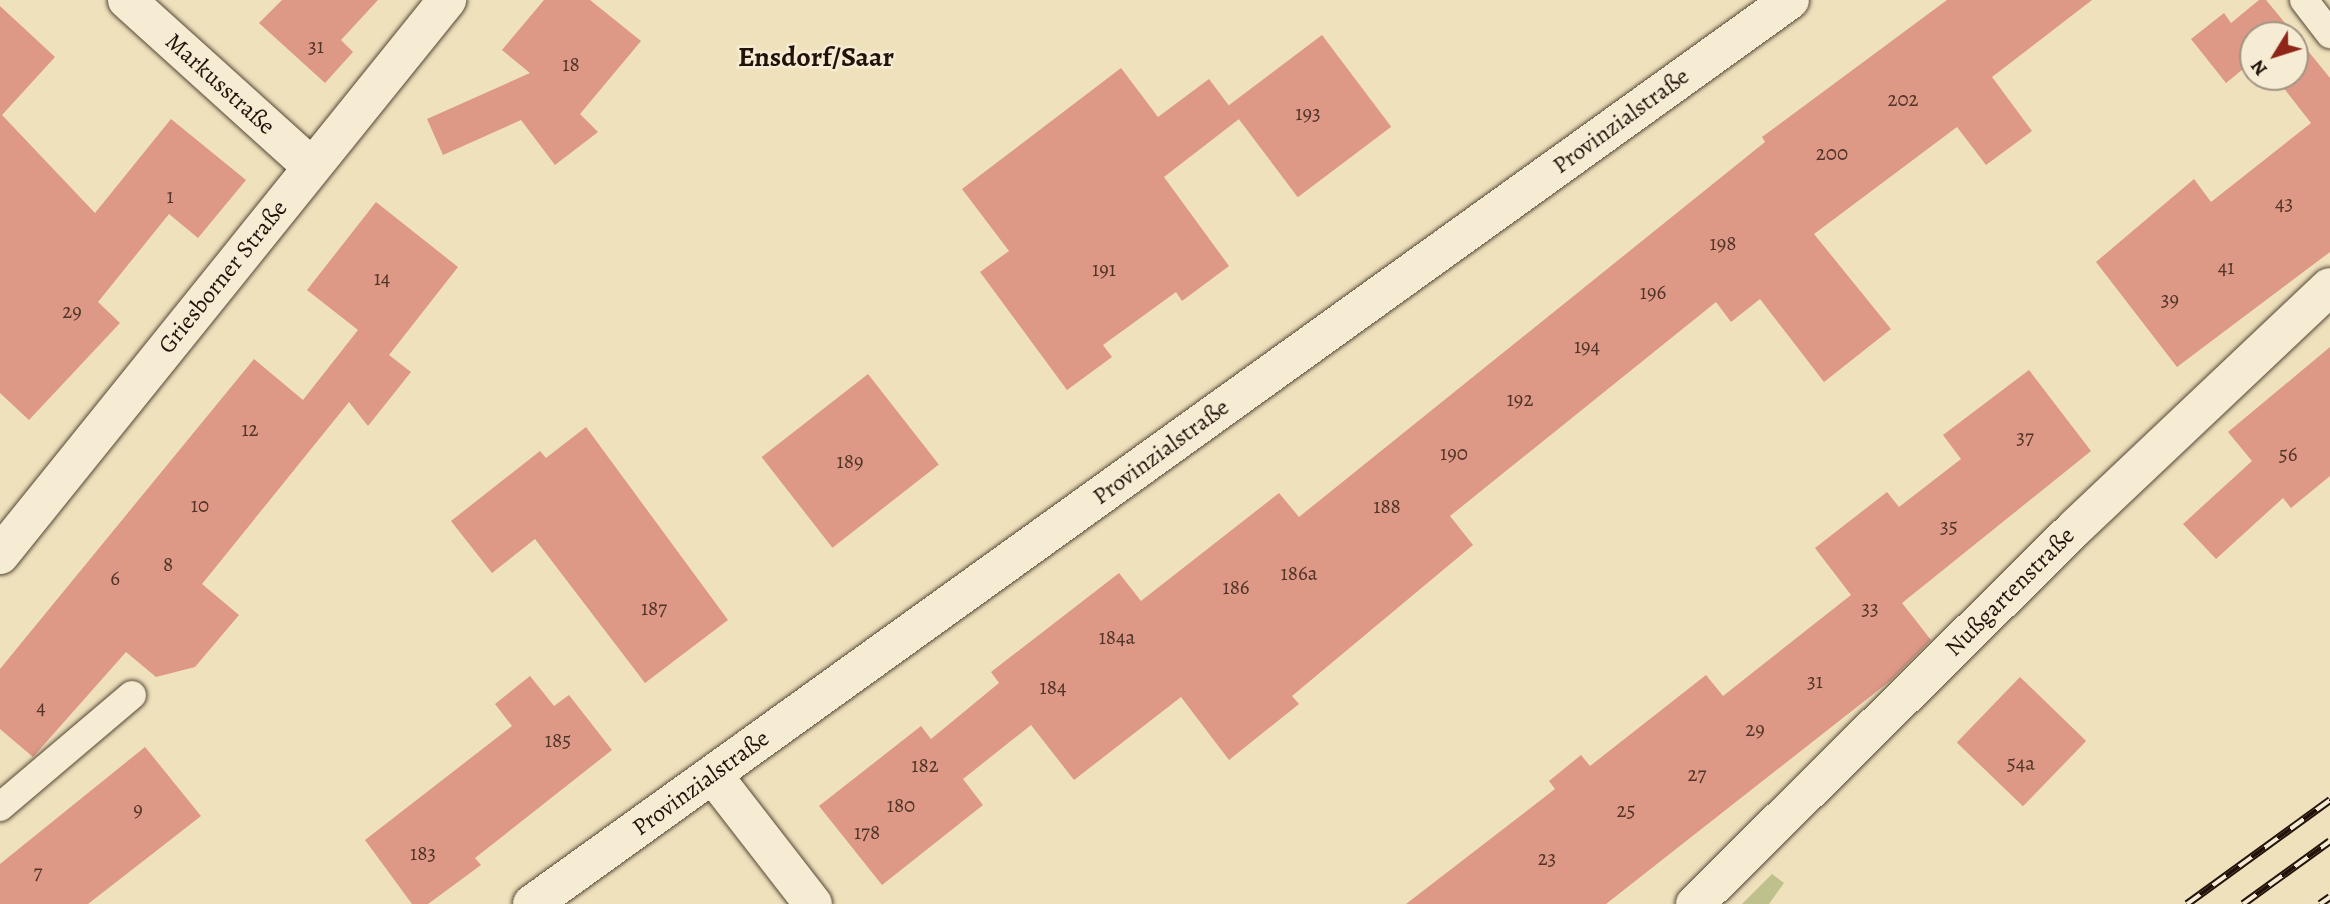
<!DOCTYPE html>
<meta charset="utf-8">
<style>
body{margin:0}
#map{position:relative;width:2330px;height:904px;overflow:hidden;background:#efe1bc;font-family:Alegreya,serif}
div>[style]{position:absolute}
.green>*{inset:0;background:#bfc18c}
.building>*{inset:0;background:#dd9886;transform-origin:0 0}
.roads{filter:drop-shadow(0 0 2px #554636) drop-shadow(0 0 2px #554636)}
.lane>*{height:28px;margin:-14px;padding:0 14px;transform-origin:14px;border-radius:14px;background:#f5ecd3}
.street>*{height:38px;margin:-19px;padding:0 19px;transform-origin:19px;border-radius:19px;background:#f5ecd3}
.secondary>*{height:38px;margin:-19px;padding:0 19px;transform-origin:19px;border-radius:19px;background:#f5ecd3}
.rail>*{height:8px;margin-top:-4px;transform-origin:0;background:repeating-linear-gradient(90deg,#f5ecd3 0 16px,#221209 0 32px);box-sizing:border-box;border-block:2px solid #221209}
span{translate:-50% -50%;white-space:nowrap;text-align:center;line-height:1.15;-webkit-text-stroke:5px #f5ecd3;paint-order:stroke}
.number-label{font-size:21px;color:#513428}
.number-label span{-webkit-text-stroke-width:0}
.street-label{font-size:24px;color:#221209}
.quarter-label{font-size:28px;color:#221209;font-weight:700}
.north{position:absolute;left:2239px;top:21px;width:70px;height:70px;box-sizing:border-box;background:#f5ecd3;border:2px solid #a19582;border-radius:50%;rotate:232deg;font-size:19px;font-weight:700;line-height:28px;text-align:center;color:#221209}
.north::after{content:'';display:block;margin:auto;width:24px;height:32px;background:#8f2418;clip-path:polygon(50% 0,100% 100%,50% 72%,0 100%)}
</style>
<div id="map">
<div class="green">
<div style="clip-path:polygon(1772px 874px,1784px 883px,1769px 904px,1742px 904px)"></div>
</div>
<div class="building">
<div style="clip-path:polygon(282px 0,378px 0,341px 40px,353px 52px,325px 83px,259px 23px)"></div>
<div style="clip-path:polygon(544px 0,590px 0,641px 41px,580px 114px,598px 132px,555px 165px,521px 120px,443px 155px,427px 119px,530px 73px,502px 50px)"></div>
<div style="clip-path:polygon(1947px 0,2092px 0,1992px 77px,2032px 131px,1986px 165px,1957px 127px,1814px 234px,1891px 329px,1824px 382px,1760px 299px,1731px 322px,1716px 302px,1450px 516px,1473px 545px,1292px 696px,1299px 704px,1229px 760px,1181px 697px,1074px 780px,1031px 725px,963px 779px,983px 805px,882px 885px,819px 806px,921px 726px,931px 739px,999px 683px,991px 672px,1119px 573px,1141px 601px,1279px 493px,1299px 517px,1765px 142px,1762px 137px)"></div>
<div style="clip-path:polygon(2259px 0,2266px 0,2295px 35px,2253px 35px,2253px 61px,2226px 83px,2191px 39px,2224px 13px,2231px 23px)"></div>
<div style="clip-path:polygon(0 6px,55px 57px,2px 115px,95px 213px,171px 119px,246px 180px,198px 238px,169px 214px,98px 302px,120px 323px,29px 420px,0 393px)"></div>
<div style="left:1322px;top:35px;width:115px;height:117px;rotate:53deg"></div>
<div style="clip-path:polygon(2295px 35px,2330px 78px,2330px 252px,2177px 367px,2096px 262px,2194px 179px,2211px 202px,2311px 123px,2275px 77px,2295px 77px)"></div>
<div style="clip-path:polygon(1121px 68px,1158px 117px,1209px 79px,1239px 119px,1164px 177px,1229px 266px,1182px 301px,1176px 292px,1103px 345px,1112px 357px,1067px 390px,980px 272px,1009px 251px,962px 189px)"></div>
<div style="clip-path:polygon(376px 202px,458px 267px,389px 355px,411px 372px,368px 426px,349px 402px,202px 584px,239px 615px,195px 667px,156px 677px,126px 652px,33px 757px,0 729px,0 669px,254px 359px,303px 400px,358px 330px,307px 290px)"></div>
<div style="clip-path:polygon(2330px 347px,2330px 476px,2291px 508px,2283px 498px,2216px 559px,2183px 524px,2252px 461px,2228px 432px)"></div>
<div style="clip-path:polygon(2029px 370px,2091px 451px,1902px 603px,1931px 640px,1890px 681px,1606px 904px,1406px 904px,1555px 789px,1549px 781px,1581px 755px,1590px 766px,1706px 675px,1723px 696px,1851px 595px,1815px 548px,1887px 492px,1899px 507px,1961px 459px,1943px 435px)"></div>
<div style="left:868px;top:374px;width:115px;height:135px;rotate:52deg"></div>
<div style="clip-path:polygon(586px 427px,728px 620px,645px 683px,535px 539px,492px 573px,451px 521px,540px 451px,546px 458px)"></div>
<div style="clip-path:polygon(530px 676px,554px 706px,569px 695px,612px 750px,475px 858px,481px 865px,428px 904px,412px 904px,365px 840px,512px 726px,495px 704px)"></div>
<div style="left:2020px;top:677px;width:92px;height:91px;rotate:44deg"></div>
<div style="clip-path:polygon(145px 747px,201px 816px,88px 904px,0 904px,0 864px)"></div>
</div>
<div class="roads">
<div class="lane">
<div style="left:2304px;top:0;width:43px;rotate:52.6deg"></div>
<div style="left:0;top:807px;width:173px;rotate:-40.3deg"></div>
</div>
<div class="street">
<div style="left:127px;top:0;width:249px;rotate:42.1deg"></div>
<div style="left:0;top:555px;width:713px;rotate:-51.15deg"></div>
<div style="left:713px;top:775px;width:163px;rotate:52.2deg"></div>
<div style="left:1695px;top:904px;width:536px;rotate:-44.7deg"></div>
<div style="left:2076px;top:527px;width:349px;rotate:-43.4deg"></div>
</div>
<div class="secondary">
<div style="left:532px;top:904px;width:1549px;rotate:-35.7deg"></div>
</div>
</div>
<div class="rail">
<div style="left:2187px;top:904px;width:177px;rotate:-36deg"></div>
<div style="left:2243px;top:904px;width:107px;rotate:-35.9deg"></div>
<div style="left:2320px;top:904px;width:12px;rotate:-35deg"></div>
</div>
<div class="number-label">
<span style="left:316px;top:46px">31</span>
<span style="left:571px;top:64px">18</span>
<span style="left:1903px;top:99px">202</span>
<span style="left:1308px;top:113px">193</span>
<span style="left:1832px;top:153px">200</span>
<span style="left:170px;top:196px">1</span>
<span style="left:2284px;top:203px">43</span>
<span style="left:1723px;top:243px">198</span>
<span style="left:2226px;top:267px">41</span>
<span style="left:1104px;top:269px">191</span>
<span style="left:382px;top:278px">14</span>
<span style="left:1653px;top:292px">196</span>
<span style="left:2170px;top:299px">39</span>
<span style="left:72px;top:311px">29</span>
<span style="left:1587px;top:346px">194</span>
<span style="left:1520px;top:399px">192</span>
<span style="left:250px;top:429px">12</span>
<span style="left:2025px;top:437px">37</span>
<span style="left:1454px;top:453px">190</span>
<span style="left:2288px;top:454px">56</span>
<span style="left:850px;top:461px">189</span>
<span style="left:200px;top:505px">10</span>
<span style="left:1387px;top:506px">188</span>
<span style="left:1949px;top:526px">35</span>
<span style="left:168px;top:564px">8</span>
<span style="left:1299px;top:573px">186a</span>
<span style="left:115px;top:578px">6</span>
<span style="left:1236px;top:587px">186</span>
<span style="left:654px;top:608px">187</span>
<span style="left:1870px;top:608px">33</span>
<span style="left:1117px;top:637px">184a</span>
<span style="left:1815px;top:681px">31</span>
<span style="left:1053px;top:687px">184</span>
<span style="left:41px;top:707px">4</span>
<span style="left:1755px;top:729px">29</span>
<span style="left:558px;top:740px">185</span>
<span style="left:2021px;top:763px">54a</span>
<span style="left:925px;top:765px">182</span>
<span style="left:1697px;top:774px">27</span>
<span style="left:901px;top:805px">180</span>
<span style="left:138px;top:809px">9</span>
<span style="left:1626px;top:810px">25</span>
<span style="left:867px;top:832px">178</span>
<span style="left:423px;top:853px">183</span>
<span style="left:1547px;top:858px">23</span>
<span style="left:38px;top:872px">7</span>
</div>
<div class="street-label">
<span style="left:220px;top:84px;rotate:42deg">Markusstraße</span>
<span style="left:1621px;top:121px;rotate:-36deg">Provinzialstraße</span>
<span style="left:223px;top:277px;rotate:-51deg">Griesborner Straße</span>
<span style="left:1161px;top:452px;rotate:-36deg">Provinzialstraße</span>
<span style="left:2010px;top:592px;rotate:-45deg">Nußgartenstraße</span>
<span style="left:701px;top:783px;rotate:-36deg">Provinzialstraße</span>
</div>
<div class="quarter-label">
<span style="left:816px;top:57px">Ensdorf/Saar</span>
</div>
<div class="north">N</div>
</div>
